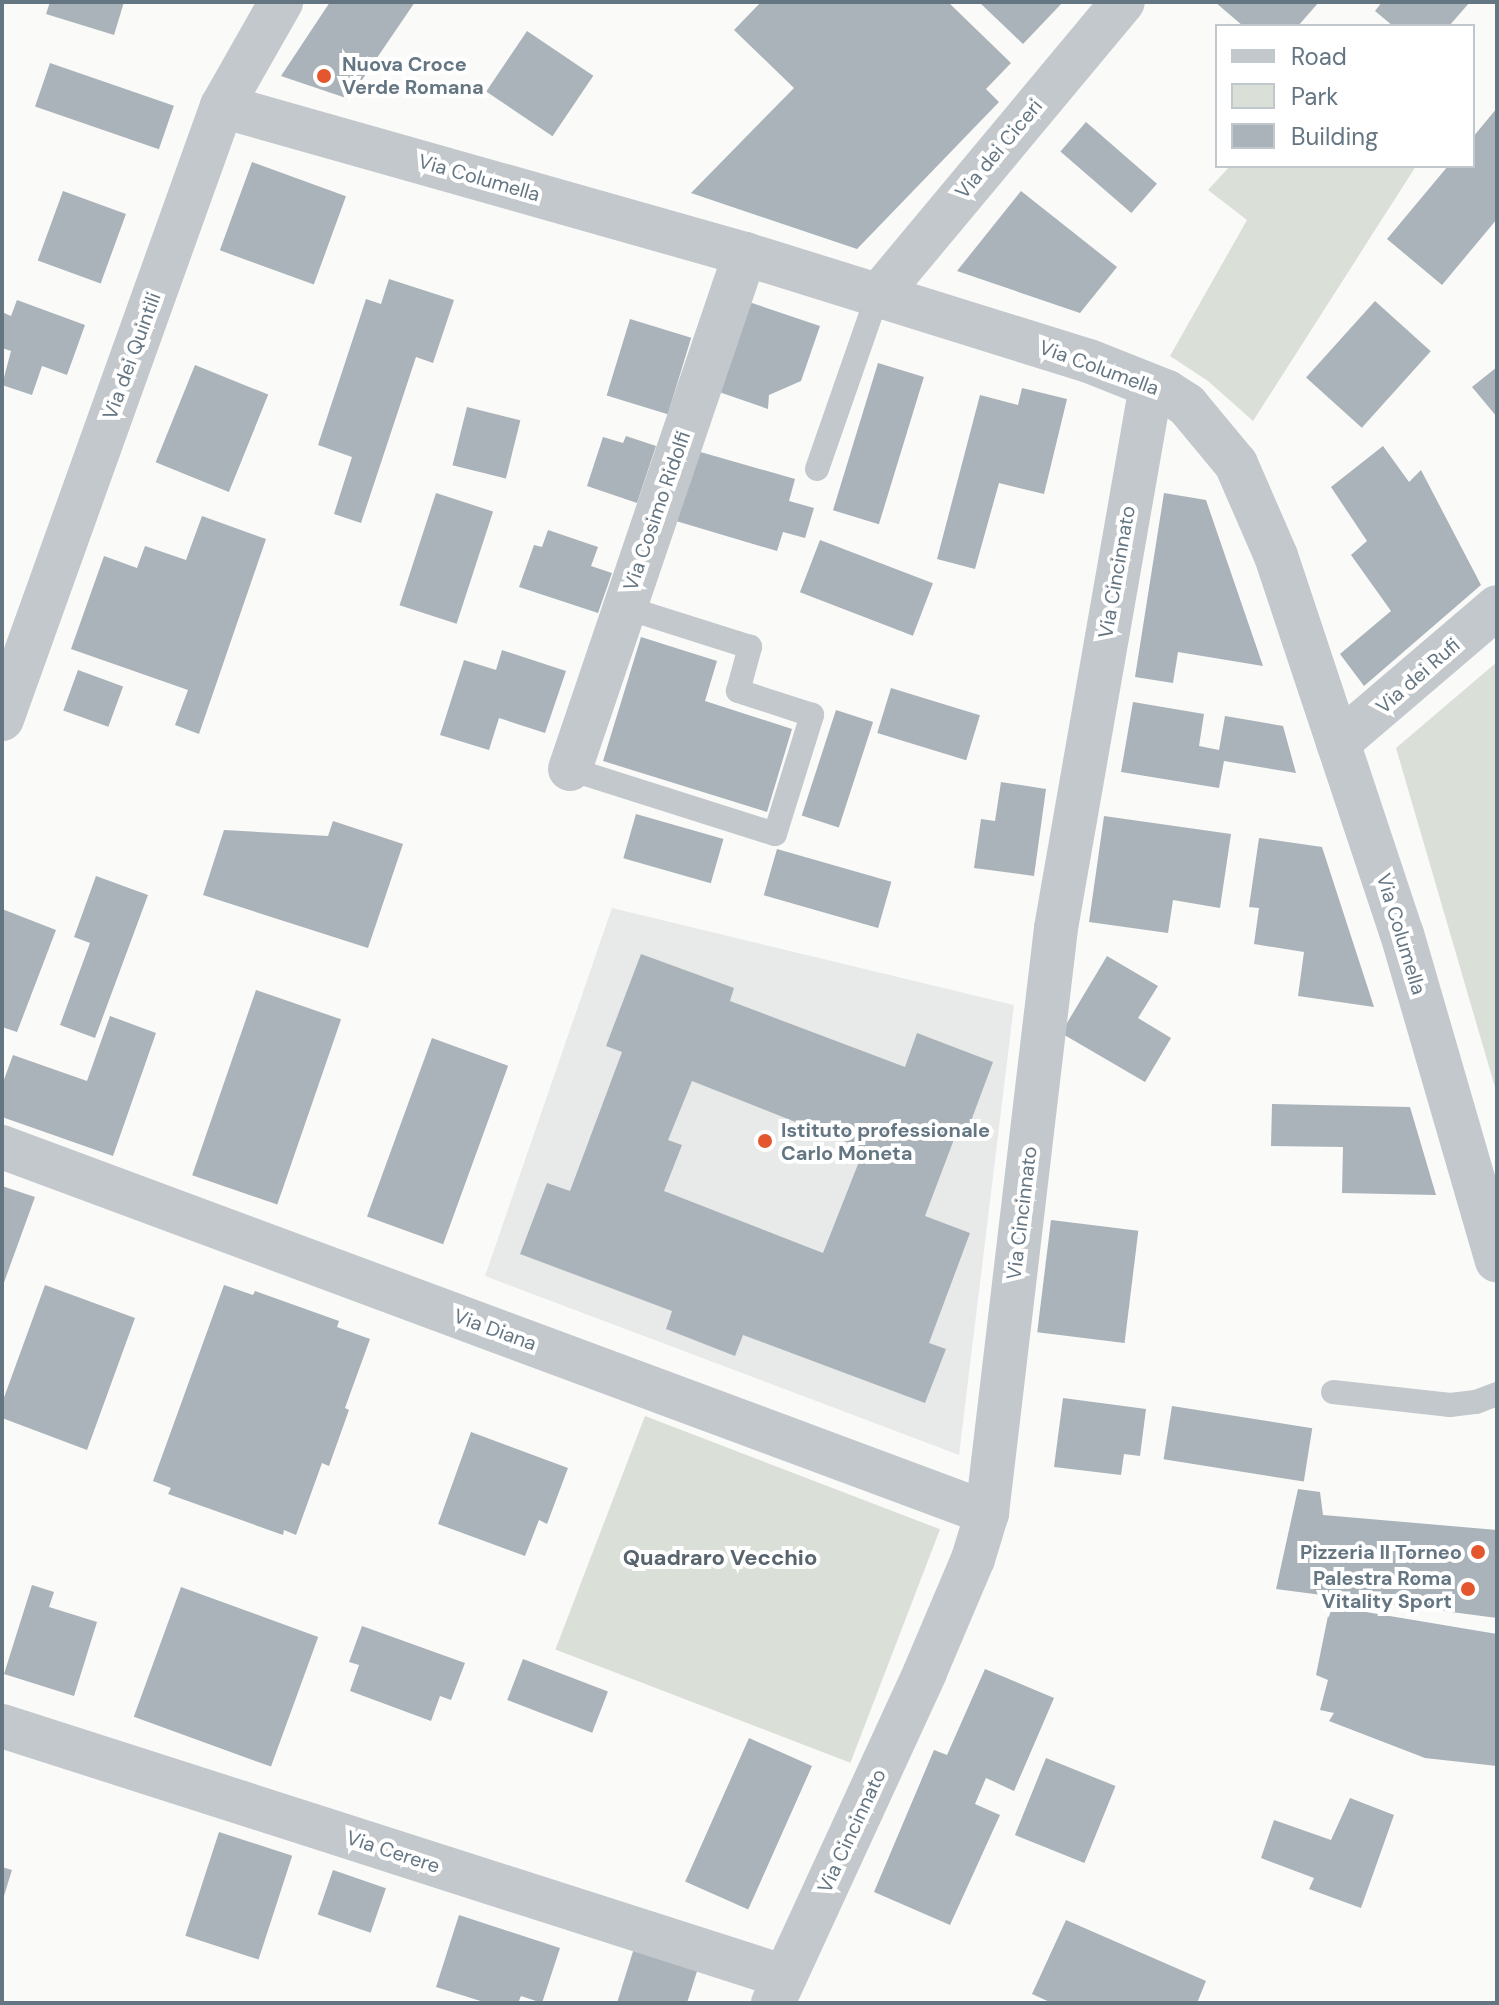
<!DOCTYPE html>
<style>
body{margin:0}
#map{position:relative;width:1499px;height:2005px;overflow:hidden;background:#fafaf8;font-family:"DM Sans",sans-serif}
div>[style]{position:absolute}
.built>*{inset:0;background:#e8e9e9}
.green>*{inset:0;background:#dadfd7;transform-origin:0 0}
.building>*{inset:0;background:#aab3b9;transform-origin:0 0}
.service>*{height:24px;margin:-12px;padding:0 12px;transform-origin:12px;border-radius:12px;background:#c3c8cc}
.minor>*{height:44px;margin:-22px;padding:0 22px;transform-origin:22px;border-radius:22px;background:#c3c8cc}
.dots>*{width:22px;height:22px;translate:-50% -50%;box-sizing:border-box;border:4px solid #fff;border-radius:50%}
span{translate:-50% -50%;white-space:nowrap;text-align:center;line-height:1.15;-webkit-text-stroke:8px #fff;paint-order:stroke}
.poi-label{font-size:20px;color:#657683;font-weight:700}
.left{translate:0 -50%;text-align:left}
.right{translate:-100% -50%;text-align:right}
.street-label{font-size:20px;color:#657683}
.neighbourhood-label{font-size:22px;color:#57646e;font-weight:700}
.frame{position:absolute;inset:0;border:4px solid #657683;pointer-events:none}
.legend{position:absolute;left:1215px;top:24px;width:260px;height:144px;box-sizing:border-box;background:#fff;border:2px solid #c1c8cd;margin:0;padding:10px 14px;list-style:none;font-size:24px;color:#657683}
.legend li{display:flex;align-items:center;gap:16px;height:40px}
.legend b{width:40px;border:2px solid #c1c8cd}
</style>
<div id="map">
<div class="built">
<div style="clip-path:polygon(612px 908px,1014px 1005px,959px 1455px,485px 1276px)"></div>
</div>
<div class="green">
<div style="clip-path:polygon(1230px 166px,1416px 166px,1253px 421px,1208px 381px,1170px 356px,1247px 220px,1208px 190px)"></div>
<div style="clip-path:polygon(1497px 662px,1497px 1094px,1396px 748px)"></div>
<div style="left:645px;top:1416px;width:316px;height:250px;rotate:21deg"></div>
</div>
<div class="building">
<div style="clip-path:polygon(50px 2px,124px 2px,114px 35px,46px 14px)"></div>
<div style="clip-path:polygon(330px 2px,415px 2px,349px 99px,281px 76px)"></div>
<div style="clip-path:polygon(761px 2px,948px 2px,1011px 63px,986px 89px,999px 102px,857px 249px,691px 193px,794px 88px,734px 30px)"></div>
<div style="clip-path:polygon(979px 2px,1063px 2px,1023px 44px)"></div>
<div style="clip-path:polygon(1215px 2px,1319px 2px,1298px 26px,1243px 26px)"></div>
<div style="clip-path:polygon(1382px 2px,1470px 2px,1449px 26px,1393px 26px,1375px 11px)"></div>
<div style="left:527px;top:31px;width:80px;height:73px;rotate:34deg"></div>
<div style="left:50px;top:63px;width:131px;height:46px;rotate:19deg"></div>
<div style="clip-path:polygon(1497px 108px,1497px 219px,1442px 285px,1387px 239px,1448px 166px,1473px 166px,1473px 137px)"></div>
<div style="left:1086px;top:122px;width:94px;height:39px;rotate:41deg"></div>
<div style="left:252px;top:162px;width:100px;height:94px;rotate:20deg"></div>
<div style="left:63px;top:191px;width:67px;height:74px;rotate:20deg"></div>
<div style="clip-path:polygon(1021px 191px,1117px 267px,1080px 313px,957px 271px)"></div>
<div style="clip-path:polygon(389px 279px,454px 300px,433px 363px,416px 357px,361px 523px,334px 514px,352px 457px,318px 445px,366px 299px,381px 304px)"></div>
<div style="clip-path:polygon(17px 300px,85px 325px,67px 375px,42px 366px,32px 395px,2px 385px,11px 351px,2px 348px,2px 312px,11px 316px)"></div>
<div style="left:1375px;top:301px;width:75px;height:103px;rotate:42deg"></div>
<div style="clip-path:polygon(749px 302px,820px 326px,801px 381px,769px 395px,768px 409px,719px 392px)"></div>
<div style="left:630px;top:319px;width:64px;height:80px;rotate:17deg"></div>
<div style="left:878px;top:363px;width:48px;height:154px;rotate:17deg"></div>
<div style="left:195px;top:365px;width:79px;height:105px;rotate:22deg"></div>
<div style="clip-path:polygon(1497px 367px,1497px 417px,1472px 387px)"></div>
<div style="clip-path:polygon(1022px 388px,1067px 399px,1044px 494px,999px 483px,975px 569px,937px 559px,980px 395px,1018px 405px)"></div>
<div style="left:467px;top:407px;width:55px;height:60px;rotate:14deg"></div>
<div style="clip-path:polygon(626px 436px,656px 446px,637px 503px,587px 486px,603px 437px,623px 443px)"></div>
<div style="clip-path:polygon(1383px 446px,1409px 482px,1421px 470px,1481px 585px,1364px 686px,1340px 654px,1391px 611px,1351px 555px,1367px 541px,1331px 487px)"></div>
<div style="clip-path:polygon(697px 451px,795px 479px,789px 501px,814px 508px,805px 538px,783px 532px,777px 551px,676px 521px)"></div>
<div style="left:436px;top:493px;width:60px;height:118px;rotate:18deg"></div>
<div style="clip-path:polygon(1164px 493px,1206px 500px,1263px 666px,1178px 652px,1173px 683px,1135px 677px)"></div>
<div style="clip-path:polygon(202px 516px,266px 539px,199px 734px,175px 725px,188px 690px,71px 649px,104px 556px,137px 568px,145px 546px,186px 560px)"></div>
<div style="clip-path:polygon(548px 530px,598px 547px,591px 566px,612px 573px,598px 613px,519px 587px,534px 545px,542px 547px)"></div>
<div style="left:820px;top:540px;width:121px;height:56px;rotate:21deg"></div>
<div style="clip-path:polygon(641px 637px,717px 661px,705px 701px,792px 729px,767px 812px,603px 761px)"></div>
<div style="clip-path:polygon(502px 650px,566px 671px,545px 733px,499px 718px,489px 750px,440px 735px,464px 660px,496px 670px)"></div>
<div style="left:78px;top:670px;width:48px;height:43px;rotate:20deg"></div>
<div style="left:891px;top:688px;width:93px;height:47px;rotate:17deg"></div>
<div style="clip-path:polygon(1133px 702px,1204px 714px,1199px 746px,1219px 750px,1225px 716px,1283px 726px,1296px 773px,1224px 761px,1219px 788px,1121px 772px)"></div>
<div style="left:836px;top:710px;width:39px;height:111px;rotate:18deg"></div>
<div style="clip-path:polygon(1001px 782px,1046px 789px,1034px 876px,974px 868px,981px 819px,995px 821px)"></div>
<div style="left:636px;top:814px;width:91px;height:46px;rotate:16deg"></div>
<div style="clip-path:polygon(1104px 816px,1231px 834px,1220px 908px,1173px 900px,1168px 933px,1089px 922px)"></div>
<div style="clip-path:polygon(333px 821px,403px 844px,368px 948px,203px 895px,224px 830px,328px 836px)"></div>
<div style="clip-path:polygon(1259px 838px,1322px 847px,1374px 1007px,1298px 996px,1304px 952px,1254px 944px,1259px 908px,1249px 907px)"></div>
<div style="left:777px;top:849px;width:119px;height:48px;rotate:16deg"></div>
<div style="clip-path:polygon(96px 876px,148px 895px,95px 1038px,60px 1025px,90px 943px,74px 937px)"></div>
<div style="clip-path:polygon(2px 909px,56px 930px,17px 1032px,2px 1027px)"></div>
<div style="clip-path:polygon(evenodd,641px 954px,734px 988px,730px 1001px,905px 1067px,917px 1033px,993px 1062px,965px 1137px,956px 1134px,925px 1216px,970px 1233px,929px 1343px,946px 1349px,925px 1403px,743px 1335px,735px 1356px,666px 1329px,672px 1311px,520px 1254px,547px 1183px,570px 1191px,622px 1052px,606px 1046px,641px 954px,692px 1081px,864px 1149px,823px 1253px,664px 1191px,682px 1145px,668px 1140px,692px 1081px)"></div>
<div style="clip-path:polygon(1107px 956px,1158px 986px,1138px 1018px,1171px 1038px,1145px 1082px,1061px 1033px)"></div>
<div style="left:256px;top:990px;width:90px;height:196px;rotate:19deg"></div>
<div style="clip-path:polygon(110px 1016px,156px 1033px,113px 1156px,2px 1117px,2px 1085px,13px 1055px,87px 1081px)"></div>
<div style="left:432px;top:1038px;width:81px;height:190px;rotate:20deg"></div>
<div style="clip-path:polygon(1272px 1104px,1410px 1107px,1436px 1195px,1342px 1193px,1343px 1147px,1271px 1146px)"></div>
<div style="clip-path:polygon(2px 1186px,35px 1197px,2px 1288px)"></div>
<div style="left:1051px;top:1220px;width:88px;height:113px;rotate:7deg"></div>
<div style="clip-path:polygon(45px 1285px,135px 1318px,87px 1450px,2px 1418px,2px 1403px)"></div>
<div style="clip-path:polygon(224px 1285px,253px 1295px,255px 1291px,339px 1321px,337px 1327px,370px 1339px,345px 1408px,349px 1410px,329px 1466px,322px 1463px,296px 1535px,284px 1530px,283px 1535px,168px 1494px,171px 1488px,153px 1481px)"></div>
<div style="clip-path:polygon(1063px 1398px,1146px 1409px,1140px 1456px,1124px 1454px,1121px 1475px,1054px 1467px)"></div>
<div style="left:1172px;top:1406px;width:142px;height:54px;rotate:9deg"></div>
<div style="clip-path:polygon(471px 1432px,568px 1468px,547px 1524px,539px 1520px,525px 1556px,438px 1524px)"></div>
<div style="clip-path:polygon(1298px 1489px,1320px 1492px,1323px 1515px,1497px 1530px,1497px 1618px,1276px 1589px)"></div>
<div style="clip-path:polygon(32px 1585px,54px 1592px,49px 1607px,97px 1622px,74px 1696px,4px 1674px)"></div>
<div style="left:181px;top:1587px;width:146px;height:138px;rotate:20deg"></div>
<div style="clip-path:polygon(1330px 1606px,1497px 1634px,1497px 1766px,1425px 1758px,1329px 1721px,1334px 1713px,1320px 1710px,1328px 1680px,1316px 1675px)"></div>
<div style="clip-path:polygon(362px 1626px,465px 1663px,451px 1700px,440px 1696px,431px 1721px,350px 1691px,359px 1665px,349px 1662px)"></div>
<div style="left:523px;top:1659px;width:91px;height:44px;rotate:21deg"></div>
<div style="clip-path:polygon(985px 1669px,1054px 1698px,1014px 1791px,986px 1778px,975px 1804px,1000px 1815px,950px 1925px,874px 1892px,934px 1750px,947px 1755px)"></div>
<div style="left:749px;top:1738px;width:69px;height:157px;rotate:24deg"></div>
<div style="left:1046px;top:1758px;width:75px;height:83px;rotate:22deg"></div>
<div style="clip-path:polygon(1350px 1798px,1394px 1815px,1361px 1908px,1309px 1889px,1314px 1878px,1261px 1858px,1274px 1820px,1331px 1840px)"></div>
<div style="left:219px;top:1832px;width:77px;height:109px;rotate:18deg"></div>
<div style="clip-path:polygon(2px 1867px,12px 1870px,3px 1899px,2px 1899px)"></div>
<div style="left:333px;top:1870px;width:56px;height:47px;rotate:19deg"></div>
<div style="clip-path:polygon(459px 1915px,560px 1948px,542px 2003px,521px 1996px,518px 2003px,487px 2003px,436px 1987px)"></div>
<div style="clip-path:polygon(1066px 1920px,1206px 1981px,1197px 2003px,1052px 2003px,1032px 1994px)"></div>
<div style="clip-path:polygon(635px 1945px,699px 1965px,687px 2003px,617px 2003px)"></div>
</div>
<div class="service">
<div style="left:817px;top:469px;width:182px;rotate:-70.8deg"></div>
<div style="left:570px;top:769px;width:215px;rotate:17.6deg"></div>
<div style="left:775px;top:834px;width:125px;rotate:-72.7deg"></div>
<div style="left:812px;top:715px;width:78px;rotate:-162deg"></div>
<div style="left:738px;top:691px;width:46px;rotate:-74.7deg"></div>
<div style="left:750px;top:647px;width:132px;rotate:-162.4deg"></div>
<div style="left:1333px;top:1392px;width:118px;rotate:6.3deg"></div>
<div style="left:1450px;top:1405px;width:26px;rotate:-7deg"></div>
<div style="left:1476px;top:1402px;width:22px;rotate:-21deg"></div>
</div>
<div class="minor">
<div style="left:222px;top:106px;width:544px;rotate:15.8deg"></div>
<div style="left:745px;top:254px;width:360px;rotate:17.3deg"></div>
<div style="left:1089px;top:361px;width:84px;rotate:21.7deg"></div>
<div style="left:1167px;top:392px;width:24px;rotate:33deg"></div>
<div style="left:1187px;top:405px;width:77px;rotate:50.3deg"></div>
<div style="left:1236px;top:464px;width:100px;rotate:66.5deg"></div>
<div style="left:1276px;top:556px;width:398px;rotate:71.6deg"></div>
<div style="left:1402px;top:934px;width:340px;rotate:73.8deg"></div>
<div style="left:877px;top:297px;width:384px;rotate:-50.2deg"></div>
<div style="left:2px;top:719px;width:651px;rotate:-70.26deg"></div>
<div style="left:222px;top:106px;width:120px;rotate:-60.4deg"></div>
<div style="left:1338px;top:743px;width:209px;rotate:-40.5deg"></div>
<div style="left:570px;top:769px;width:544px;rotate:-71.23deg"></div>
<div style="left:2px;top:1147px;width:1051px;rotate:20.38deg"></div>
<div style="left:2px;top:1726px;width:822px;rotate:17.77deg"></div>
<div style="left:773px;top:2003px;width:364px;rotate:-65.3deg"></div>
<div style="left:925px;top:1672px;width:123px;rotate:-67deg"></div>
<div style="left:973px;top:1559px;width:48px;rotate:-73.1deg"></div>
<div style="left:987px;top:1513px;width:589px;rotate:-83.27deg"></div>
<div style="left:1056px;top:928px;width:550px;rotate:-80.06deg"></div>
</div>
<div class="dots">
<div style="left:324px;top:76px;background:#e4572e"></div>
<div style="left:765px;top:1141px;background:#e4572e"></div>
<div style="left:1478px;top:1552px;background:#e4572e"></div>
<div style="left:1468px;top:1589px;background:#e4572e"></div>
</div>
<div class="poi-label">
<span class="left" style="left:342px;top:76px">Nuova Croce<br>Verde Romana</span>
<span class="left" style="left:781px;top:1142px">Istituto professionale<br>Carlo Moneta</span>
<span class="right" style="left:1462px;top:1552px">Pizzeria Il Torneo</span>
<span class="right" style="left:1452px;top:1590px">Palestra Roma<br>Vitality Sport</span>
</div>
<div class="street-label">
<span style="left:999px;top:149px;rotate:-50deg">Via dei Ciceri</span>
<span style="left:479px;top:178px;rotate:16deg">Via Columella</span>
<span style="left:132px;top:356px;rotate:-70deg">Via dei Quintili</span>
<span style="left:1099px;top:368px;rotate:20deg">Via Columella</span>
<span style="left:657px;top:511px;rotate:-71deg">Via Cosimo Ridolfi</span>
<span style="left:1117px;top:572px;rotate:-80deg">Via Cincinnato</span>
<span style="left:1418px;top:676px;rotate:-41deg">Via dei Rufi</span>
<span style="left:1401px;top:934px;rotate:73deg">Via Columella</span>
<span style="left:1022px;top:1213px;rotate:-83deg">Via Cincinnato</span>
<span style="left:495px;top:1330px;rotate:20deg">Via Diana</span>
<span style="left:852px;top:1831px;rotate:-65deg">Via Cincinnato</span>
<span style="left:393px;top:1852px;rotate:18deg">Via Cerere</span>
</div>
<div class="neighbourhood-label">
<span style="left:720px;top:1558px">Quadraro Vecchio</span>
</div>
<div class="frame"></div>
<ul class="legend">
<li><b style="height:10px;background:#c3c8cc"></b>Road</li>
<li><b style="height:22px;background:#dadfd7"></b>Park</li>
<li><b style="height:22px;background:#aab3b9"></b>Building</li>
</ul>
</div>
